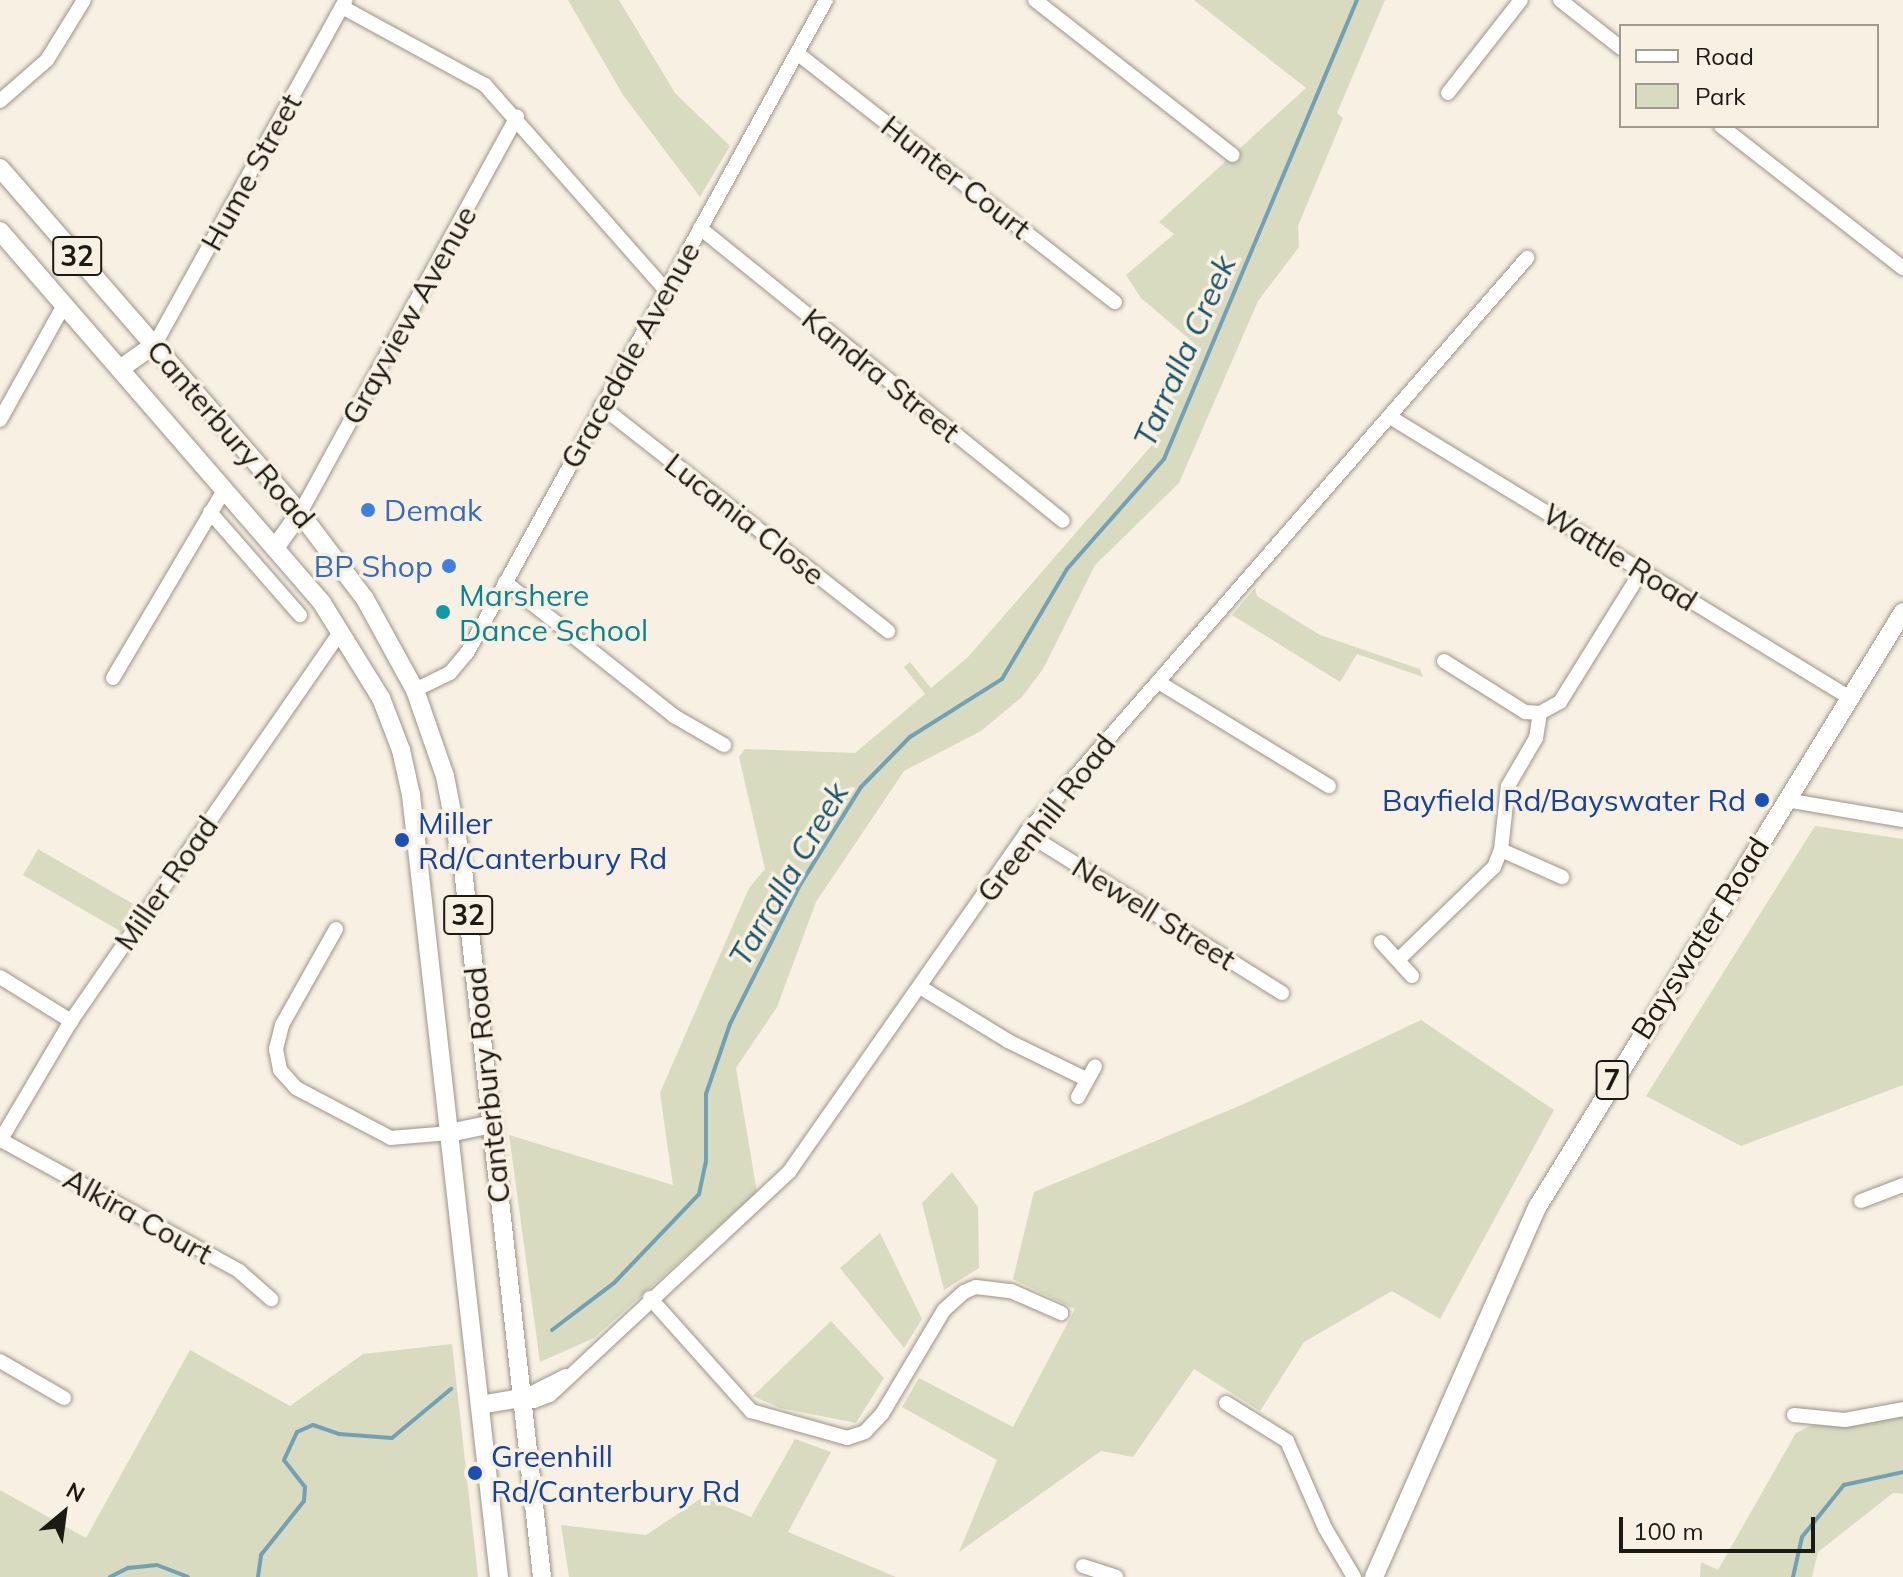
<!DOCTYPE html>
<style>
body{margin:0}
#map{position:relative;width:1903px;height:1577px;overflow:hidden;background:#f8f0e2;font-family:Mulish,sans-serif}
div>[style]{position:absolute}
.green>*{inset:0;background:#d8dbbf;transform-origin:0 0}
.stream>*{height:4px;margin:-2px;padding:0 2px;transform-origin:2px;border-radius:2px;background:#72a0b6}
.roads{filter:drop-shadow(0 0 2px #9b9487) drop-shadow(0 0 2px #9b9487)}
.minor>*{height:14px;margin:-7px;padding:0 7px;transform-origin:7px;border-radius:7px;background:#fff}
.major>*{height:18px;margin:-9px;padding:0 9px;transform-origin:9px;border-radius:9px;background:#fff}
.dots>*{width:22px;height:22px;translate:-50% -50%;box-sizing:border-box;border:4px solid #f8f0e2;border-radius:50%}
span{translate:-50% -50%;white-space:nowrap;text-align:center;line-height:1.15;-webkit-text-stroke:7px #f8f0e2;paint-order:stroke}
.shield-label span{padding:2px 6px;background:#f8f0e2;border:2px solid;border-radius:6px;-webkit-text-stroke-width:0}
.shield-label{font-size:28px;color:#1c1a15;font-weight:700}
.street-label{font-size:30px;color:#1c1a15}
.shop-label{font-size:30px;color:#366cbe}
.left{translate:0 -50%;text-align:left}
.right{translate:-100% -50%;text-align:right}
.culture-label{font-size:30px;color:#0d838f}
.transit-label{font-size:30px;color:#164399}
.water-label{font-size:32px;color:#16536b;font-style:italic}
.legend{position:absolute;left:1619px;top:24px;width:260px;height:104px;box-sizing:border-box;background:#f8f0e2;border:2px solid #a09a90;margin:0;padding:10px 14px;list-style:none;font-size:24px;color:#1c1a15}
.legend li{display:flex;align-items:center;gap:16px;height:40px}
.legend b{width:40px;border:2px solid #a09a90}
.north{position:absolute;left:24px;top:1473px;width:80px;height:80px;-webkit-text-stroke:6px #f8f0e2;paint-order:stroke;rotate:29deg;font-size:22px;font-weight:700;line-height:32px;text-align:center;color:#1c1a15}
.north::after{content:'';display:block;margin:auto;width:28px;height:36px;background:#1c1a15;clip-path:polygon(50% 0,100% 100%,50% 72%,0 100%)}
.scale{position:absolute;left:1619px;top:1517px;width:196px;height:36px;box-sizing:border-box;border:4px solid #1c1a15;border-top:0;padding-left:10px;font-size:24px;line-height:28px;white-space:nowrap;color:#1c1a15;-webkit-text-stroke:6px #f8f0e2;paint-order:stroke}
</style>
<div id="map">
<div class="green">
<div style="clip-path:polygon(568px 0,619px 0,675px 93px,730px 146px,700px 197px,623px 95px)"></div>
<div style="clip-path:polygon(1194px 0,1385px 0,1337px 113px,1343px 118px,1298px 226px,1299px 247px,1258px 301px,1179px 483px,1095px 565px,1043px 669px,1022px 697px,981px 731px,904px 771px,816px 902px,777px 1007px,736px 1068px,757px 1192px,594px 1338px,540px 1362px,509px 1135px,673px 1185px,660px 1093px,749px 888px,765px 869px,739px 757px,745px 749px,855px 753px,925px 694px,904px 667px,910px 662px,931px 688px,968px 657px,1152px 445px,1195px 344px,1141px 298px,1126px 275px,1174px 234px,1159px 222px,1306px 88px)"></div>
<div style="clip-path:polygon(1255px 588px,1257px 596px,1320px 635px,1420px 669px,1423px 677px,1357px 654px,1340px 682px,1232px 615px)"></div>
<div style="clip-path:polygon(1815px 826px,1903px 839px,1903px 1085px,1741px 1146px,1646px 1096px)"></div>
<div style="left:38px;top:849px;width:113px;height:30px;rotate:30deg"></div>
<div style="clip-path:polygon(1421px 1020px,1554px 1110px,1440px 1319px,1392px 1291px,1304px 1342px,1260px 1411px,1194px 1369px,1133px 1457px,1101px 1451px,959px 1552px,997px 1460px,902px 1407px,919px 1378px,1013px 1427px,1075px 1309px,1013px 1279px,1034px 1192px,1246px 1103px)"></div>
<div style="clip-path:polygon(952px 1172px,978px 1207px,979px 1268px,944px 1290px,922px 1203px)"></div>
<div style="clip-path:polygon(880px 1233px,922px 1319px,904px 1348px,840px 1268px)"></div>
<div style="clip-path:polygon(831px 1321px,884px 1378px,856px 1423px,780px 1408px,753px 1396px)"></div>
<div style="clip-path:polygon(452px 1344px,478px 1577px,0 1577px,0 1490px,86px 1538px,190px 1350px,290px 1406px,363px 1354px)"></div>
<div style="clip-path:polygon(1903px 1415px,1903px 1494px,1893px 1493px,1818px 1552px,1812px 1577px,1700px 1577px,1701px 1562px,1718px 1570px,1796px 1433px,1810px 1426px)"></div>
<div style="clip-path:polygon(795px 1439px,831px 1452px,788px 1532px,896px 1577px,569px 1577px,561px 1525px,646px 1535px,703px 1497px,751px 1517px)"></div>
</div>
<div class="stream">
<div style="left:552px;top:1330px;width:78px;rotate:-37.2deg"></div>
<div style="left:614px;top:1283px;width:123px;rotate:-46.3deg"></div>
<div style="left:699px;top:1194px;width:33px;rotate:-78deg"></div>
<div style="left:706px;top:1162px;width:68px;rotate:-90deg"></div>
<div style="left:706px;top:1094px;width:74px;rotate:-71.1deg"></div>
<div style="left:730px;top:1024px;width:156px;rotate:-63.3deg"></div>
<div style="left:800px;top:885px;width:115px;rotate:-58.1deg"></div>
<div style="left:861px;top:787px;width:70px;rotate:-45.6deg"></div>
<div style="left:910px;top:737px;width:109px;rotate:-32.2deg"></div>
<div style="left:1002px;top:679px;width:128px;rotate:-59.4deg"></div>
<div style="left:1067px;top:569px;width:147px;rotate:-48.6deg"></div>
<div style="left:1164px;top:459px;width:498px;rotate:-67.2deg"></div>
<div style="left:110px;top:1577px;width:20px;rotate:-27deg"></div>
<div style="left:128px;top:1568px;width:29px;rotate:-6deg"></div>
<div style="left:157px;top:1565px;width:33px;rotate:21deg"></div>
<div style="left:258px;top:1577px;width:22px;rotate:-82deg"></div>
<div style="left:261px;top:1555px;width:69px;rotate:-51.5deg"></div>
<div style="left:304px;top:1501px;width:14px;rotate:-86deg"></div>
<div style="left:305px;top:1487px;width:34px;rotate:-128deg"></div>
<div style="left:284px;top:1460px;width:31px;rotate:-65deg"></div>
<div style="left:297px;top:1432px;width:17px;rotate:-24deg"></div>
<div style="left:313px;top:1425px;width:28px;rotate:19deg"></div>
<div style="left:339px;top:1434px;width:53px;rotate:4.3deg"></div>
<div style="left:392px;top:1438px;width:77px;rotate:-39.7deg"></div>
<div style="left:1793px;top:1577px;width:41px;rotate:-77.3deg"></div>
<div style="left:1802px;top:1537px;width:67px;rotate:-51.1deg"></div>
<div style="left:1844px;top:1485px;width:60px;rotate:-12.4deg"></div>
</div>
<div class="roads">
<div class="minor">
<div style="left:1035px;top:0;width:251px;rotate:38.1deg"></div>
<div style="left:1560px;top:0;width:78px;rotate:38.2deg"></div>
<div style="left:342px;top:7px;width:163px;rotate:28.6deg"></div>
<div style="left:485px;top:85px;width:272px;rotate:48.6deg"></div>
<div style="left:797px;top:53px;width:404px;rotate:38.1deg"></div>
<div style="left:1448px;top:93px;width:118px;rotate:-51.9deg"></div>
<div style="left:0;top:101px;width:62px;rotate:-41.1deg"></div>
<div style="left:47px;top:60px;width:70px;rotate:-58.3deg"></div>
<div style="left:1721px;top:126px;width:231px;rotate:38deg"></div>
<div style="left:700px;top:228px;width:466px;rotate:38.9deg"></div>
<div style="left:155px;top:344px;width:393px;rotate:-61deg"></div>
<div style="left:601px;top:406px;width:365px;rotate:38.1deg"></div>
<div style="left:1390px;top:417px;width:539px;rotate:31.42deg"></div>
<div style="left:0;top:420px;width:132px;rotate:-60.9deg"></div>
<div style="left:210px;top:512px;width:137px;rotate:48.9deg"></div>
<div style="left:300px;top:513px;width:452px;rotate:-61.3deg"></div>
<div style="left:505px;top:582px;width:216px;rotate:38.4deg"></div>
<div style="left:674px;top:716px;width:58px;rotate:30.1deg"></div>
<div style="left:1444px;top:661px;width:96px;rotate:32.2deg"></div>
<div style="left:1525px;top:712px;width:15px;rotate:4deg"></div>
<div style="left:113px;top:678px;width:218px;rotate:-59.4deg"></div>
<div style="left:1160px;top:683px;width:198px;rotate:31.4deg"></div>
<div style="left:415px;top:690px;width:39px;rotate:-26deg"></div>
<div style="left:450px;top:673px;width:26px;rotate:-50deg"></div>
<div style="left:467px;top:653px;width:745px;rotate:-61.2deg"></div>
<div style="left:1786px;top:800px;width:119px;rotate:9.7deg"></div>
<div style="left:1026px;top:833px;width:302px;rotate:32deg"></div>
<div style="left:1501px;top:850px;width:67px;rotate:23.9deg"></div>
<div style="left:336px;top:929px;width:110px;rotate:119.4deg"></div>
<div style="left:282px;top:1025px;width:25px;rotate:104deg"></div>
<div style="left:276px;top:1049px;width:21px;rotate:79deg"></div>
<div style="left:280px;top:1070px;width:24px;rotate:48deg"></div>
<div style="left:296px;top:1088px;width:107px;rotate:27.8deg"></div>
<div style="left:391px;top:1138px;width:58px;rotate:-4.9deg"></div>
<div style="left:1381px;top:942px;width:46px;rotate:47.6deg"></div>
<div style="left:1398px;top:960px;width:134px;rotate:-44.1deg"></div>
<div style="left:1494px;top:867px;width:18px;rotate:-68deg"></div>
<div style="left:1501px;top:850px;width:64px;rotate:-83.8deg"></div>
<div style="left:1508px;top:786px;width:56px;rotate:-59.7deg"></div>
<div style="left:1536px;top:738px;width:25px;rotate:-81deg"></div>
<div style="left:1540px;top:713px;width:23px;rotate:-29deg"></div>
<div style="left:1560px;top:702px;width:153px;rotate:-58.1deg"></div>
<div style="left:0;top:977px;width:84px;rotate:31.8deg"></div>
<div style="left:920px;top:987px;width:103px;rotate:31.5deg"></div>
<div style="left:1008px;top:1041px;width:87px;rotate:26deg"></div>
<div style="left:1078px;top:1097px;width:35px;rotate:-61deg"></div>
<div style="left:1px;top:1140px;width:272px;rotate:28.8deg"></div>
<div style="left:239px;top:1271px;width:43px;rotate:41.2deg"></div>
<div style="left:0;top:1141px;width:139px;rotate:-59.4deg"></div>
<div style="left:71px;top:1021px;width:474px;rotate:-55.3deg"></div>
<div style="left:1861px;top:1201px;width:45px;rotate:-20.9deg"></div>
<div style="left:650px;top:1298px;width:152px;rotate:48.2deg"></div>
<div style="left:751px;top:1411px;width:100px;rotate:15.7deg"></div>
<div style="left:847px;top:1438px;width:19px;rotate:-18deg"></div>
<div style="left:865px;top:1432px;width:25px;rotate:-47deg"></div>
<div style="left:882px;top:1414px;width:121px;rotate:-59.2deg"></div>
<div style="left:944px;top:1310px;width:27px;rotate:-42deg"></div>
<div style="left:964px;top:1292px;width:13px;rotate:-23deg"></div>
<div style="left:976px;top:1287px;width:35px;rotate:7deg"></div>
<div style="left:1011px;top:1291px;width:55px;rotate:23.7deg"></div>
<div style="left:0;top:1361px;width:74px;rotate:30deg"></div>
<div style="left:522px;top:1398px;width:12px;rotate:14deg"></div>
<div style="left:534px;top:1401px;width:17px;rotate:-21deg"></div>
<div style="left:550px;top:1395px;width:327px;rotate:-43deg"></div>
<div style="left:789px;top:1172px;width:414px;rotate:-55deg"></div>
<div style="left:1026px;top:833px;width:763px;rotate:-48.93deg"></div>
<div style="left:522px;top:1398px;width:49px;rotate:-26.6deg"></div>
<div style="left:1226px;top:1403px;width:72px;rotate:31.9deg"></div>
<div style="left:1287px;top:1441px;width:95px;rotate:66.4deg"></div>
<div style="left:1325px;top:1528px;width:57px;rotate:59.4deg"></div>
<div style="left:1794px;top:1415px;width:51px;rotate:5.6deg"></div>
<div style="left:1845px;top:1420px;width:59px;rotate:-10.7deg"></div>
<div style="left:1083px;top:1566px;width:35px;rotate:18deg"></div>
</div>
<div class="major">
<div style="left:0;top:168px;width:457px;rotate:49deg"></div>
<div style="left:300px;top:513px;width:108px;rotate:52.9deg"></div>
<div style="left:365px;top:599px;width:104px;rotate:61.2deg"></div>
<div style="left:415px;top:690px;width:91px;rotate:70.8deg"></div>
<div style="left:445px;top:776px;width:95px;rotate:79deg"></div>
<div style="left:463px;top:869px;width:712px;rotate:83.63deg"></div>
<div style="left:0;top:231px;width:492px;rotate:49.1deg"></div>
<div style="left:322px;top:603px;width:112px;rotate:58.2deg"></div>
<div style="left:381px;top:698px;width:56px;rotate:69deg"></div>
<div style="left:401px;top:750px;width:46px;rotate:77.5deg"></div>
<div style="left:411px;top:795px;width:787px;rotate:83.58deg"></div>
<div style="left:120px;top:369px;width:43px;rotate:-35.5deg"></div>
<div style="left:275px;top:548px;width:43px;rotate:-54.5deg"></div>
<div style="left:449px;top:1133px;width:44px;rotate:-11.8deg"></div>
<div style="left:480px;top:1405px;width:43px;rotate:-9.5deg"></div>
<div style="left:1374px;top:1577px;width:406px;rotate:-66.2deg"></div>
<div style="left:1538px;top:1206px;width:697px;rotate:-58.43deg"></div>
</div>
</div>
<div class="dots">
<div style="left:368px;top:510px;background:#3f7fe0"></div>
<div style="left:449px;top:566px;background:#3f7fe0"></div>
<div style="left:443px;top:612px;background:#0f9aa8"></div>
<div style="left:1762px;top:800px;background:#1a4fb4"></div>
<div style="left:402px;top:840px;background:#1a4fb4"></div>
<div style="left:475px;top:1473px;background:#1a4fb4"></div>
</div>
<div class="shield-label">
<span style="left:77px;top:256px">32</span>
<span style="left:468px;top:915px">32</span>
<span style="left:1612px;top:1080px">7</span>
</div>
<div class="street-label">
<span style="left:251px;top:172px;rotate:-61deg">Hume Street</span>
<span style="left:956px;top:177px;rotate:38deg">Hunter Court</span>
<span style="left:409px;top:315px;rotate:-61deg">Grayview Avenue</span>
<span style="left:630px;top:355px;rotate:-61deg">Gracedale Avenue</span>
<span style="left:881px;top:375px;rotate:39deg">Kandra Street</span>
<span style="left:231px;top:434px;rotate:49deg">Canterbury Road</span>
<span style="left:745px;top:519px;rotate:38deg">Lucania Close</span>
<span style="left:1620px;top:557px;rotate:32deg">Wattle Road</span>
<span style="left:1046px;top:818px;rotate:-52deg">Greenhill Road</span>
<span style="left:166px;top:883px;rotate:-55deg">Miller Road</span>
<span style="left:1154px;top:913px;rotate:32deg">Newell Street</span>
<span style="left:1700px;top:938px;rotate:-58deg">Bayswater Road</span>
<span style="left:487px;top:1085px;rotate:-96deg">Canterbury Road</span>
<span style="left:138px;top:1216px;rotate:29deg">Alkira Court</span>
</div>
<div class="shop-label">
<span class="left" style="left:384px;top:510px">Demak</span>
<span class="right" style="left:433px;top:566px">BP Shop</span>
</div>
<div class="culture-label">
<span class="left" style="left:459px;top:612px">Marshere<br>Dance School</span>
</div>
<div class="transit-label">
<span class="right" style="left:1746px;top:800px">Bayfield Rd/Bayswater Rd</span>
<span class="left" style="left:418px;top:840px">Miller<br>Rd/Canterbury Rd</span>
<span class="left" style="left:491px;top:1473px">Greenhill<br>Rd/Canterbury Rd</span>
</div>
<div class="water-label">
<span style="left:1184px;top:351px;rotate:-66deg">Tarralla Creek</span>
<span style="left:788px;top:874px;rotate:-60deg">Tarralla Creek</span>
</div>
<ul class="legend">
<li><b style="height:10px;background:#fff"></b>Road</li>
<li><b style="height:22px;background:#d8dbbf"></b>Park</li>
</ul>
<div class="north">N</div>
<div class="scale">100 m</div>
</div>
